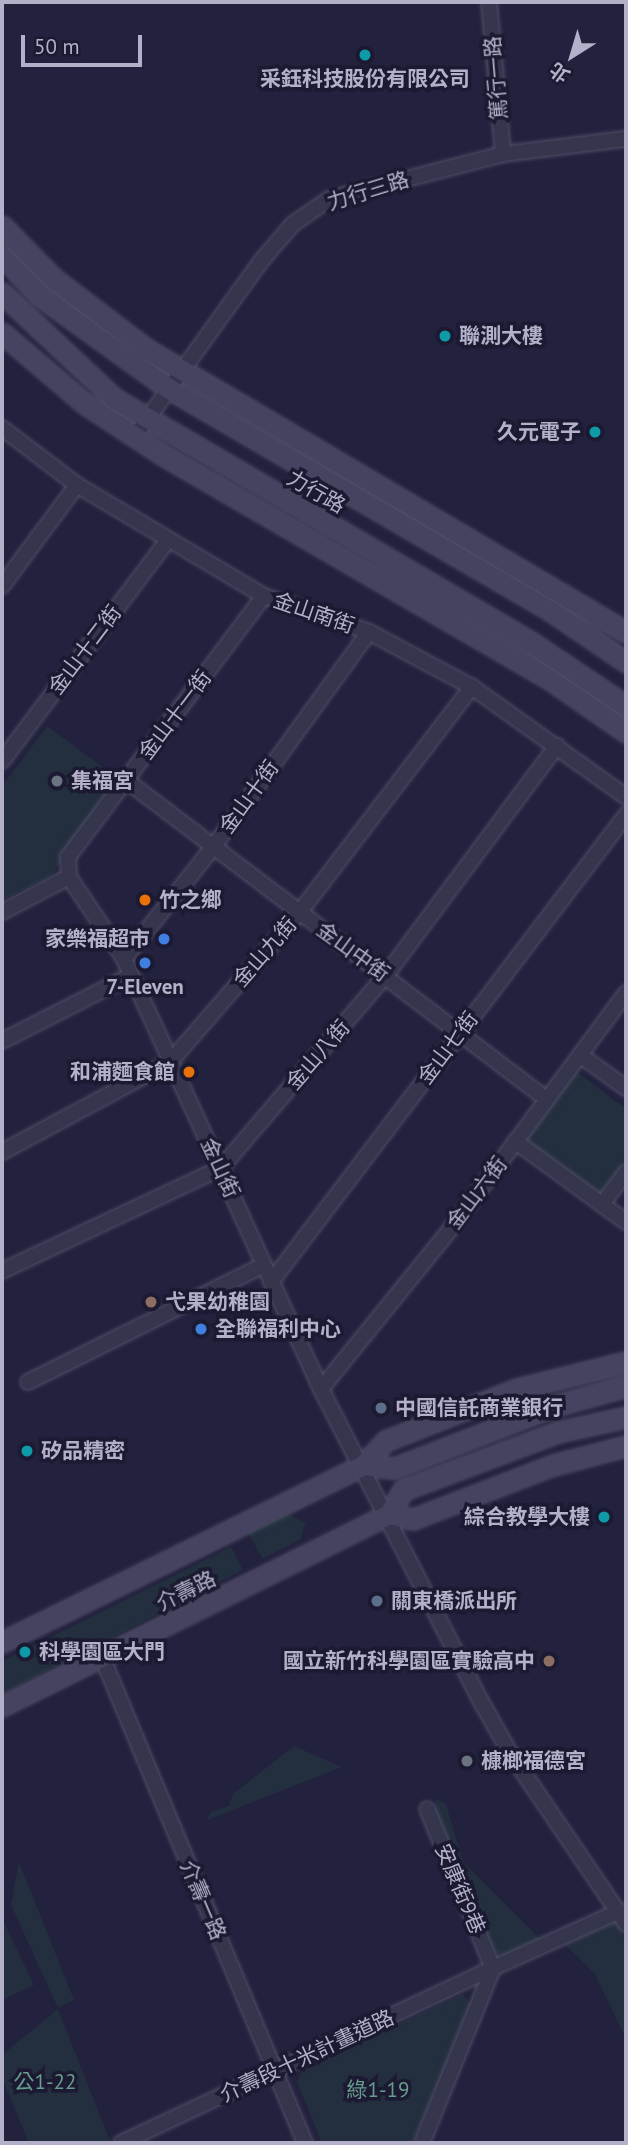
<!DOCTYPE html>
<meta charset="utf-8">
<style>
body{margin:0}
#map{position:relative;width:628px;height:2145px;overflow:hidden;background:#22213e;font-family:"PT Sans","Noto Sans TC",sans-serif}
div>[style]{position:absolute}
.green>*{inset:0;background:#232f3f}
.roads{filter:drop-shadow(0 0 2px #4f4d66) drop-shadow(0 0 2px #4f4d66)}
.street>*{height:14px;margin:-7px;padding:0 7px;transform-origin:7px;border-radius:7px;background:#36354e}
.secondary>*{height:19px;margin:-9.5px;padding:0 9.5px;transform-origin:9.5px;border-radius:9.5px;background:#464361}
.dots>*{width:19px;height:19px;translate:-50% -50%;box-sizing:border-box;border:4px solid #1c1a32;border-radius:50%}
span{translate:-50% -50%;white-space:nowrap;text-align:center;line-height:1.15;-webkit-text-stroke:7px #1c1a32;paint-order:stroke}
.street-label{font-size:21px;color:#b3b1c9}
.poi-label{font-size:21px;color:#b3b1c9;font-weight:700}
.left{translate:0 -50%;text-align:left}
.right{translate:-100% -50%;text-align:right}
.park-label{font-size:21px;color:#669c8c}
.frame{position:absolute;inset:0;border:4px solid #b3b1c9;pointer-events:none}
.north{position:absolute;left:537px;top:21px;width:70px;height:70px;-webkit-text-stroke:5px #1c1a32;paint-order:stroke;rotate:217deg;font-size:19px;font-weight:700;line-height:28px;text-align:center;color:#b3b1c9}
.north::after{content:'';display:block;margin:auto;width:24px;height:32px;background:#b3b1c9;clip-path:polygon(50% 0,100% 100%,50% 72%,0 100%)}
.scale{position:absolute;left:21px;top:35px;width:121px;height:32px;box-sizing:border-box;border:4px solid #b3b1c9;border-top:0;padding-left:9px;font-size:21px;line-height:24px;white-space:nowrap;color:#b3b1c9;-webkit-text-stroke:5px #1c1a32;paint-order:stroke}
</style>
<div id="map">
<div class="green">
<div style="clip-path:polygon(47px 726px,118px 778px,52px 875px,2px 900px,2px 786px)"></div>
<div style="clip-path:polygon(576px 1071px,626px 1109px,626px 1160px,599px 1196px,525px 1140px)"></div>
<div style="clip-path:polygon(286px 1513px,306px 1523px,300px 1540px,263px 1559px,248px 1533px)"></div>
<div style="clip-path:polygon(231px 1547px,243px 1570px,2px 1694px,2px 1661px)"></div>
<div style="clip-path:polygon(294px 1746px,342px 1767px,207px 1820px,211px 1812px,229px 1806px,233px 1794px)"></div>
<div style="clip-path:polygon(436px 1798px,446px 1804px,463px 1862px,540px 1939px,502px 1955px,492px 1951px,435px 1816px)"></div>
<div style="clip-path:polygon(19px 1862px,74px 2000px,58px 2008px,11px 1905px)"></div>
<div style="clip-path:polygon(616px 1917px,626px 1938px,626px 2039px,595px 1974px,564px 1944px)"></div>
<div style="clip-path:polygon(2px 1918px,34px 1985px,2px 2000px)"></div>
<div style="clip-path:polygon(463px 1994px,473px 2007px,412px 2143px,322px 2143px,297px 2082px,303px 2069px)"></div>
<div style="clip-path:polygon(58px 2009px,111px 2143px,29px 2143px,2px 2078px,2px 2055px)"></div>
</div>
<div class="roads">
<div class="street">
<div style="left:489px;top:2px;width:153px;rotate:84.7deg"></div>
<div style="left:2px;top:428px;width:94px;rotate:37.2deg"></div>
<div style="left:77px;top:485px;width:217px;rotate:30.7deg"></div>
<div style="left:264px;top:596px;width:111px;rotate:18.9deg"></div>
<div style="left:369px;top:632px;width:117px;rotate:28.1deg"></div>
<div style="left:472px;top:687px;width:189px;rotate:35.5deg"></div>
<div style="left:135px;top:436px;width:217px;rotate:-54.2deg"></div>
<div style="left:262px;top:260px;width:48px;rotate:-49.3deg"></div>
<div style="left:293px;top:224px;width:44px;rotate:-34.8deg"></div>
<div style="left:329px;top:199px;width:180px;rotate:-14.5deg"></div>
<div style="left:503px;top:154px;width:124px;rotate:-7deg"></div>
<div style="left:2px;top:586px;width:126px;rotate:-53.4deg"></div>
<div style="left:2px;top:761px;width:276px;rotate:-53.1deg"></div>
<div style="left:127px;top:781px;width:525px;rotate:37.18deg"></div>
<div style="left:69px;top:877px;width:99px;rotate:56.1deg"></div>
<div style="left:124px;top:959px;width:473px;rotate:65.4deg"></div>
<div style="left:321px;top:1389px;width:355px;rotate:62.9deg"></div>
<div style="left:483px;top:1705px;width:55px;rotate:60.6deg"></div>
<div style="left:510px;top:1753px;width:207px;rotate:55.8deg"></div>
<div style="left:69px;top:877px;width:20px;rotate:-93deg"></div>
<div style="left:68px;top:857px;width:326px;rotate:-53.1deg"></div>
<div style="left:2px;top:912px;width:76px;rotate:-27.6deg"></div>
<div style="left:124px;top:959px;width:144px;rotate:-51.5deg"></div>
<div style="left:214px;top:846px;width:264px;rotate:-54.1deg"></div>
<div style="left:2px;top:1041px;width:144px;rotate:-26.9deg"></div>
<div style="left:580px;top:1055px;width:57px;rotate:35.7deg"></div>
<div style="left:515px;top:1141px;width:137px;rotate:36.1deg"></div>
<div style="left:2px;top:1152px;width:191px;rotate:-28.2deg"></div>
<div style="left:170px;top:1062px;width:197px;rotate:-49.1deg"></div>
<div style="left:299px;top:913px;width:285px;rotate:-52.6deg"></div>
<div style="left:603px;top:1203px;width:39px;rotate:-53deg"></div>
<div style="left:2px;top:1271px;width:242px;rotate:-25.2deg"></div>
<div style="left:221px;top:1168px;width:254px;rotate:-49.5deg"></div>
<div style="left:386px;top:975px;width:286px;rotate:-53.3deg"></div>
<div style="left:271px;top:1282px;width:587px;rotate:-52.76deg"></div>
<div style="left:28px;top:1382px;width:263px;rotate:-26.4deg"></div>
<div style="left:321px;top:1389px;width:210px;rotate:-51deg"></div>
<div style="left:453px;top:1226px;width:290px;rotate:-53.4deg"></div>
<div style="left:102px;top:1657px;width:527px;rotate:67.33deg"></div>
<div style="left:121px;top:2143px;width:411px;rotate:-25.2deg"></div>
<div style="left:493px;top:1968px;width:172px;rotate:-112.5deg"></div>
<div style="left:422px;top:2143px;width:189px;rotate:-67.9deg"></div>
<div style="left:493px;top:1968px;width:139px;rotate:-24.2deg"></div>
</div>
<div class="secondary">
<div style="left:2px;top:226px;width:73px;rotate:45.6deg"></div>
<div style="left:53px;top:278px;width:119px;rotate:37.2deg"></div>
<div style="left:148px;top:350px;width:555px;rotate:30.54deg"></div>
<div style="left:2px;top:256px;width:55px;rotate:46.5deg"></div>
<div style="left:40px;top:296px;width:158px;rotate:35.7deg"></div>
<div style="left:168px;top:388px;width:443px;rotate:30.2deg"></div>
<div style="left:551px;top:611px;width:91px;rotate:34.2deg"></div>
<div style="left:2px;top:293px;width:155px;rotate:43.2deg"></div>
<div style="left:115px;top:399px;width:483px;rotate:30.3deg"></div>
<div style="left:532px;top:643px;width:113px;rotate:33.8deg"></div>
<div style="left:2px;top:333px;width:108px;rotate:40.5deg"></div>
<div style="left:84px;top:403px;width:95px;rotate:33.4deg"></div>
<div style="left:163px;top:455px;width:452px;rotate:30.1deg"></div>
<div style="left:554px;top:682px;width:88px;rotate:34.8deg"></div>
<div style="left:363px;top:1465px;width:31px;rotate:6deg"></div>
<div style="left:394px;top:1468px;width:168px;rotate:-21.2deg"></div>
<div style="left:551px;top:1407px;width:78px;rotate:-15.6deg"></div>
<div style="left:389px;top:1514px;width:25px;rotate:12deg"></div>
<div style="left:413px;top:1519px;width:150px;rotate:-21.1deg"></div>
<div style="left:553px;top:1465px;width:75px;rotate:-14.6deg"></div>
<div style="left:2px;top:1642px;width:402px;rotate:-26.1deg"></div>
<div style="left:363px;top:1465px;width:33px;rotate:-47deg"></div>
<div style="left:385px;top:1441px;width:142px;rotate:-21.5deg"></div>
<div style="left:517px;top:1389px;width:112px;rotate:-13.9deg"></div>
<div style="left:2px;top:1706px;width:432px;rotate:-26.4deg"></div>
<div style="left:389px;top:1514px;width:28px;rotate:-60deg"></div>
<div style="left:403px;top:1490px;width:165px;rotate:-20.5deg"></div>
<div style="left:558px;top:1432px;width:70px;rotate:-12.4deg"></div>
</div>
</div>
<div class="dots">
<div style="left:365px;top:55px;background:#0f9aa8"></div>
<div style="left:445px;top:336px;background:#0f9aa8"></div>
<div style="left:595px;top:432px;background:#0f9aa8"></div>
<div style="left:57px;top:781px;background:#6b7280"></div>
<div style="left:145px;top:900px;background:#e8710a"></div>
<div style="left:164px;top:939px;background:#3f7fe0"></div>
<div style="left:145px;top:963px;background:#3f7fe0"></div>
<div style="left:189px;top:1072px;background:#e8710a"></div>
<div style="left:151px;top:1302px;background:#8d6e63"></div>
<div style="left:201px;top:1329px;background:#3f7fe0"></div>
<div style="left:381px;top:1408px;background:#5c6f8a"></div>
<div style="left:27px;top:1451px;background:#0f9aa8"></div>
<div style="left:604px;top:1517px;background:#0f9aa8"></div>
<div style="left:377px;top:1601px;background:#5c6f8a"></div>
<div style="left:25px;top:1652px;background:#0f9aa8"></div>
<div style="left:549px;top:1661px;background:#8d6e63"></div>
<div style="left:467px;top:1761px;background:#6b7280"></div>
</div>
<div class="street-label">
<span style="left:496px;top:78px;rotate:-95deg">篤行一路</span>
<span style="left:368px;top:191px;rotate:-17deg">力行三路</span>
<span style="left:316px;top:492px;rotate:30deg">力行路</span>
<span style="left:314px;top:613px;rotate:19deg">金山南街</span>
<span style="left:85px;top:650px;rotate:-53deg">金山十二街</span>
<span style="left:175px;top:715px;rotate:-53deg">金山十一街</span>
<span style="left:249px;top:797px;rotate:-54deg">金山十街</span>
<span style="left:265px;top:952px;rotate:-49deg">金山九街</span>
<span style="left:353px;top:952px;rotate:36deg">金山中街</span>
<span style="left:448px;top:1048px;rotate:-53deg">金山七街</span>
<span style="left:318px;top:1055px;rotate:-49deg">金山八街</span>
<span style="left:220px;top:1168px;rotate:65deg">金山街</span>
<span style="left:477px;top:1193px;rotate:-53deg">金山六街</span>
<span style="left:186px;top:1591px;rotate:-26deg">介壽路</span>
<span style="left:460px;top:1889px;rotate:67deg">安康街9巷</span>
<span style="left:203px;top:1900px;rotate:67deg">介壽一路</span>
<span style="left:307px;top:2056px;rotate:-25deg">介壽段十米計畫道路</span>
</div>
<div class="poi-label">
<span style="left:365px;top:79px">采鈺科技股份有限公司</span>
<span class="left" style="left:459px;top:336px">聯測大樓</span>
<span class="right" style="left:581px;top:432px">久元電子</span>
<span class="left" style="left:71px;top:781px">集福宮</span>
<span class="left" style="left:159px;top:900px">竹之鄉</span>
<span class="right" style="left:150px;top:939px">家樂福超市</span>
<span style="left:145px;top:987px">7-Eleven</span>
<span class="right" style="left:175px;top:1072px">和浦麵食館</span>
<span class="left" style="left:165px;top:1302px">弋果幼稚園</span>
<span class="left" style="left:215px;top:1329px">全聯福利中心</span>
<span class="left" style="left:395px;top:1408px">中國信託商業銀行</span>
<span class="left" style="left:41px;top:1451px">矽品精密</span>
<span class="right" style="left:590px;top:1517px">綜合教學大樓</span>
<span class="left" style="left:391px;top:1601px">關東橋派出所</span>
<span class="left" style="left:39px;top:1652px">科學園區大門</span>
<span class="right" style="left:535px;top:1661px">國立新竹科學園區實驗高中</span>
<span class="left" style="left:481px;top:1761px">槺榔福德宮</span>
</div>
<div class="park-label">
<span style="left:45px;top:2082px">公1-22</span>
<span style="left:378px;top:2090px">綠1-19</span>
</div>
<div class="frame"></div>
<div class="north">北</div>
<div class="scale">50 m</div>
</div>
